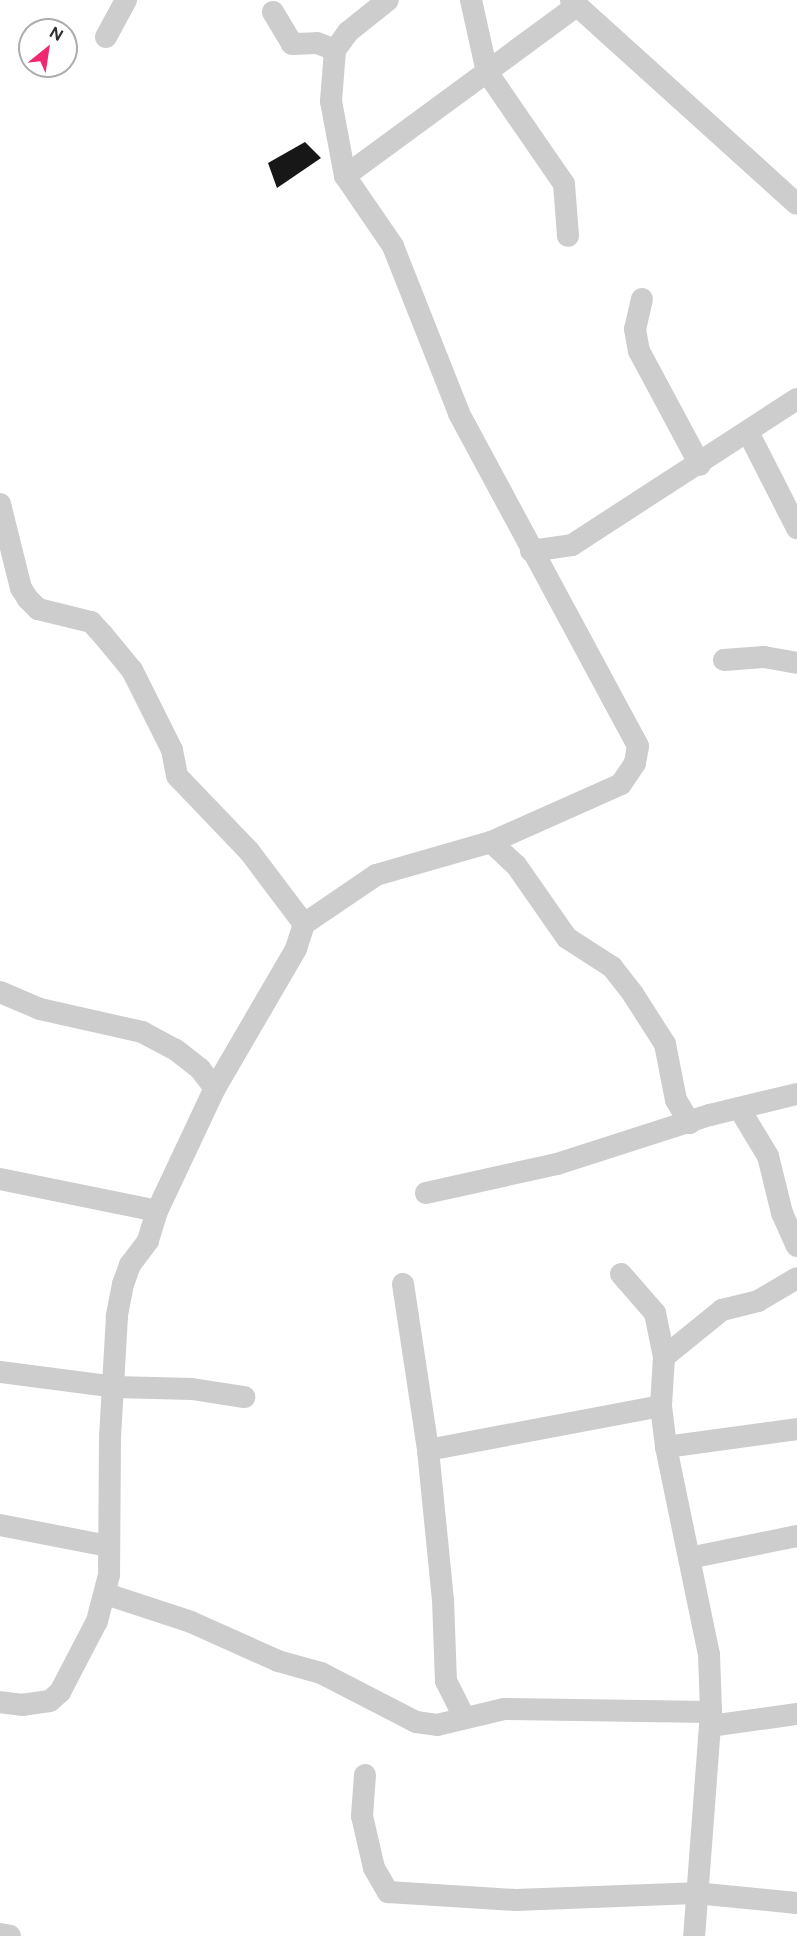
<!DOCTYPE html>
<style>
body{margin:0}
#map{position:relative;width:797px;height:1936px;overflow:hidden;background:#fff;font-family:Figtree,sans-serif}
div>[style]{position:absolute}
.building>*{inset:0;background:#171717}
.minor>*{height:22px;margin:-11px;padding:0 11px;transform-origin:11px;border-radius:11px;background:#cdcdcd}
span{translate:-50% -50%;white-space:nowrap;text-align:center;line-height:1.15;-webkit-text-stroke:6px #fff;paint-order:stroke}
.north{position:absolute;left:18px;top:18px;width:60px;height:60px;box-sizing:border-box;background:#fff;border:2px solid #acacac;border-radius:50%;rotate:30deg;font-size:16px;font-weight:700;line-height:24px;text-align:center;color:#303030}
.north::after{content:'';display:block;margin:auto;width:21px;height:27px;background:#f22771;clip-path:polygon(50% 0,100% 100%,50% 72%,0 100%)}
</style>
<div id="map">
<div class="building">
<div style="clip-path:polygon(305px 142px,321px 158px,277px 188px,268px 163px)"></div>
</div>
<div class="minor">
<div style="left:471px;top:0;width:74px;rotate:77.5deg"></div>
<div style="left:487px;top:72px;width:136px;rotate:55.5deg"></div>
<div style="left:564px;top:184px;width:52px;rotate:85.6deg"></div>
<div style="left:571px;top:0;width:304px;rotate:42.1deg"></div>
<div style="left:273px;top:12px;width:37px;rotate:59deg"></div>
<div style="left:292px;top:44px;width:25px;rotate:-2deg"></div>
<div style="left:317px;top:43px;width:19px;rotate:21deg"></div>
<div style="left:106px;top:37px;width:42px;rotate:-61.6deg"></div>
<div style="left:345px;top:176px;width:289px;rotate:-36.3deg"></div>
<div style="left:642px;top:299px;width:31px;rotate:103deg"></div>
<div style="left:635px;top:329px;width:22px;rotate:80deg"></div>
<div style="left:639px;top:351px;width:129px;rotate:61.8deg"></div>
<div style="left:748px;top:432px;width:108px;rotate:63deg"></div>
<div style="left:0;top:504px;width:87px;rotate:76deg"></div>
<div style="left:21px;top:588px;width:13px;rotate:58deg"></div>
<div style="left:28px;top:599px;width:14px;rotate:45deg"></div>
<div style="left:38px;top:609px;width:55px;rotate:13.8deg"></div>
<div style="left:91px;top:622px;width:18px;rotate:47deg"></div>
<div style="left:103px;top:635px;width:45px;rotate:50.4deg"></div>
<div style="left:132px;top:670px;width:89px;rotate:63.4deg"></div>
<div style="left:172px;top:750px;width:26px;rotate:79deg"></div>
<div style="left:177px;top:776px;width:104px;rotate:46.2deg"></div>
<div style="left:249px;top:851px;width:91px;rotate:53deg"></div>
<div style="left:304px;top:924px;width:26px;rotate:108deg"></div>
<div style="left:296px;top:949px;width:161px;rotate:120.2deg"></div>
<div style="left:215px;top:1088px;width:136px;rotate:115.2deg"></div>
<div style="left:157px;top:1211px;width:31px;rotate:107deg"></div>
<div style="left:148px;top:1241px;width:30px;rotate:127deg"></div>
<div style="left:130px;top:1265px;width:20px;rotate:110deg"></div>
<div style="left:123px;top:1284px;width:33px;rotate:101deg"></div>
<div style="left:117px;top:1316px;width:120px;rotate:93.3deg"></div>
<div style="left:110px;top:1436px;width:139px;rotate:90.4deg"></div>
<div style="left:109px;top:1575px;width:48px;rotate:104.6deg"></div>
<div style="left:97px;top:1621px;width:80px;rotate:117.5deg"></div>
<div style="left:60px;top:1692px;width:13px;rotate:138deg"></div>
<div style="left:50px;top:1701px;width:27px;rotate:172deg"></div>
<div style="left:23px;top:1705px;width:23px;rotate:-173deg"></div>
<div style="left:531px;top:551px;width:41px;rotate:-8.3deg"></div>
<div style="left:572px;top:545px;width:268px;rotate:-33deg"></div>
<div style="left:724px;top:660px;width:40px;rotate:-4.3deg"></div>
<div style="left:764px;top:657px;width:34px;rotate:10deg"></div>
<div style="left:491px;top:842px;width:34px;rotate:43deg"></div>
<div style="left:516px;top:865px;width:89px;rotate:55.1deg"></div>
<div style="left:567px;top:938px;width:54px;rotate:32.8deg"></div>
<div style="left:612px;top:967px;width:34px;rotate:52deg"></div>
<div style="left:633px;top:994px;width:59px;rotate:57.4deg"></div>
<div style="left:665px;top:1044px;width:57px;rotate:78.9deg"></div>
<div style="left:676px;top:1100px;width:27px;rotate:59deg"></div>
<div style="left:304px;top:924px;width:87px;rotate:-34.2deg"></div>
<div style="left:376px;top:875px;width:120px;rotate:-16deg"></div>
<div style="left:491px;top:842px;width:142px;rotate:-24deg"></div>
<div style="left:621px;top:784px;width:25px;rotate:-56deg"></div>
<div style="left:635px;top:763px;width:17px;rotate:-80deg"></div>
<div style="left:638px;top:746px;width:378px;rotate:-118.3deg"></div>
<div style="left:459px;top:413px;width:180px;rotate:-111.6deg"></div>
<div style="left:393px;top:246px;width:85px;rotate:-124.4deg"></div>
<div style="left:345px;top:176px;width:76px;rotate:-100.6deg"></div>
<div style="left:331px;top:101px;width:51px;rotate:-85.5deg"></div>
<div style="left:335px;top:50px;width:22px;rotate:-54deg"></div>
<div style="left:348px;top:32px;width:51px;rotate:-38.7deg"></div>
<div style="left:0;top:992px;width:43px;rotate:23deg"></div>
<div style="left:40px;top:1009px;width:105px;rotate:12.7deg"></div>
<div style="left:142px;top:1032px;width:38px;rotate:28deg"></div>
<div style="left:176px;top:1050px;width:31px;rotate:38deg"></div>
<div style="left:200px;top:1069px;width:24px;rotate:52deg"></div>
<div style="left:739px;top:1108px;width:56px;rotate:58.9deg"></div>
<div style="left:768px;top:1156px;width:59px;rotate:76.2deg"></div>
<div style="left:782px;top:1213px;width:36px;rotate:66deg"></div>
<div style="left:0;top:1179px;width:160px;rotate:11.5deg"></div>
<div style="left:426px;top:1193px;width:134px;rotate:-12.5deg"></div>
<div style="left:557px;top:1164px;width:161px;rotate:-17.8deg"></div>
<div style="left:710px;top:1115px;width:89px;rotate:-13.6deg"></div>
<div style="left:621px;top:1274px;width:52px;rotate:48.9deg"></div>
<div style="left:655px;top:1313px;width:45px;rotate:78.4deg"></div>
<div style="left:664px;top:1357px;width:49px;rotate:93.5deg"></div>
<div style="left:661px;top:1406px;width:41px;rotate:83deg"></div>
<div style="left:666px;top:1447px;width:211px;rotate:78.3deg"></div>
<div style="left:709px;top:1654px;width:58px;rotate:88deg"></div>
<div style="left:711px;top:1712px;width:225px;rotate:94.3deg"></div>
<div style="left:403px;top:1284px;width:168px;rotate:81.4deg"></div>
<div style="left:428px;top:1450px;width:151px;rotate:84.3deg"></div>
<div style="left:443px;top:1600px;width:81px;rotate:87.9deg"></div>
<div style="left:446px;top:1681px;width:40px;rotate:63.4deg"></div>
<div style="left:664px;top:1357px;width:75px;rotate:-39deg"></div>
<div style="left:722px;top:1310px;width:37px;rotate:-14deg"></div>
<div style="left:758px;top:1301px;width:45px;rotate:-30.5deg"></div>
<div style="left:0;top:1372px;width:116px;rotate:7.4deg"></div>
<div style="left:115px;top:1387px;width:77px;rotate:1.5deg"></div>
<div style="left:192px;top:1389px;width:53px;rotate:8.7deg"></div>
<div style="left:666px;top:1447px;width:132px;rotate:-7.8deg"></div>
<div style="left:428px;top:1450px;width:237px;rotate:-10.7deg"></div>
<div style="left:0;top:1525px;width:110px;rotate:11deg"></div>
<div style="left:689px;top:1558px;width:110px;rotate:-11.5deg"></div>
<div style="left:106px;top:1594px;width:89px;rotate:18.2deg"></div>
<div style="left:191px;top:1622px;width:95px;rotate:24.1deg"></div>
<div style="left:278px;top:1661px;width:45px;rotate:15.6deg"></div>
<div style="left:321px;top:1673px;width:107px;rotate:27.3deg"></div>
<div style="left:416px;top:1722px;width:21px;rotate:8deg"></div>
<div style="left:437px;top:1725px;width:69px;rotate:-13.4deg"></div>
<div style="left:504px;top:1709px;width:207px;rotate:0.8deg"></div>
<div style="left:710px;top:1726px;width:88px;rotate:-7.9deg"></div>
<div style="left:365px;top:1775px;width:41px;rotate:94.2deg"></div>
<div style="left:362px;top:1816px;width:53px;rotate:77deg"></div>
<div style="left:374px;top:1868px;width:28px;rotate:60deg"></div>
<div style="left:388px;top:1892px;width:128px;rotate:3.6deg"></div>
<div style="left:516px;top:1900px;width:179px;rotate:-2.2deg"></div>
<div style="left:695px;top:1893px;width:102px;rotate:5.6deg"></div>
<div style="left:0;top:1934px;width:10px;rotate:11deg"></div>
</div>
<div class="north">N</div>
</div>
